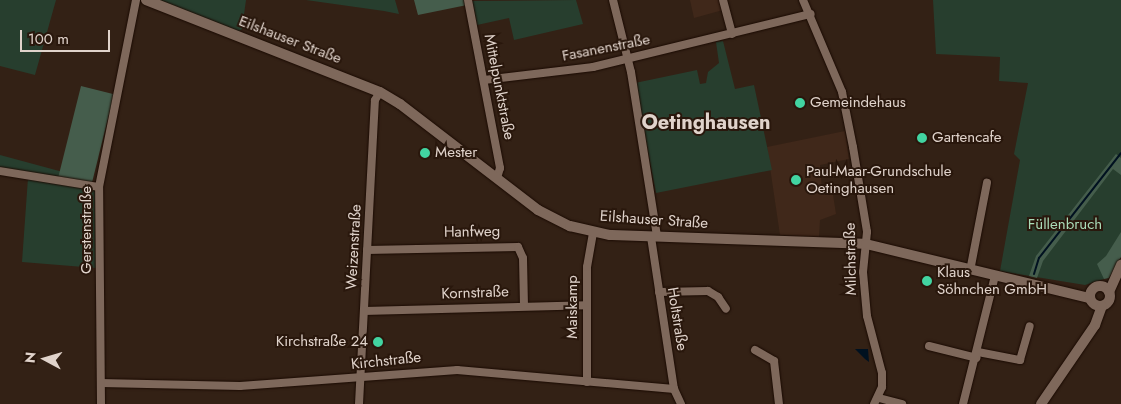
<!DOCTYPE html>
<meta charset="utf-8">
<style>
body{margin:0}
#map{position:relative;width:1121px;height:404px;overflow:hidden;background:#332115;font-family:Jost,sans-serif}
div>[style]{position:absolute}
.built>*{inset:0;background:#40281a}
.green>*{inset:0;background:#273e2e}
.forest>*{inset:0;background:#455d4c;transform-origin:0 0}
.water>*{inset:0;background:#001120}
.stream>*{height:2px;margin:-1px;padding:0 1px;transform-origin:1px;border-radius:1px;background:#001120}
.roads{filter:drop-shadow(0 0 1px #1a0a02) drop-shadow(0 0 1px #1a0a02)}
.street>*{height:8px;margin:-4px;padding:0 4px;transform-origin:4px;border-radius:4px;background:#7e685b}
.secondary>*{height:10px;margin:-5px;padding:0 5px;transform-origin:5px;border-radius:5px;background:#7e685b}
.secondary>.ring{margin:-5px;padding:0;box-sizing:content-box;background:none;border:10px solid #7e685b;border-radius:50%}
.dots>*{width:14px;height:14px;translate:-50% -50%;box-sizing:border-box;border:2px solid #29170c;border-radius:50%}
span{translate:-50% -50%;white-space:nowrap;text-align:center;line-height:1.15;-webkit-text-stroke:4px #29170c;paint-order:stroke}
.street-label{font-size:15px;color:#e0d3cb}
.poi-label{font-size:15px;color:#e0d3cb}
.left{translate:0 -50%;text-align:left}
.right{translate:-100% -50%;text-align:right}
.park-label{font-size:15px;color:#aadcb8}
.district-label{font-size:20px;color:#e0d3cb;font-weight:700}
.north{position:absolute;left:20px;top:334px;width:50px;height:50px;-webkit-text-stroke:4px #29170c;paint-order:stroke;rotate:276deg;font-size:14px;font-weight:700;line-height:20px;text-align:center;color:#e0d3cb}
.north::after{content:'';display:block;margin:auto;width:18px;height:22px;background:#e0d3cb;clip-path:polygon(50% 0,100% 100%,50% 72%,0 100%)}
.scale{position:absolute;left:20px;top:30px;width:90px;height:22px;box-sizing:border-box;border:2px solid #e0d3cb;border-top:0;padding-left:6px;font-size:15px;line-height:18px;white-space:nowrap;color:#e0d3cb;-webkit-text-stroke:4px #29170c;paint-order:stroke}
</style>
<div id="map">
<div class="built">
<div style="clip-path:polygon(690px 0,720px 0,723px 10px,694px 18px)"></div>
<div style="clip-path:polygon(845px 131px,849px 159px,820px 165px,822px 190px,832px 188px,836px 214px,820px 220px,819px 237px,780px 235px,767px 147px)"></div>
</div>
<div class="green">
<div style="clip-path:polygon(0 0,56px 0,35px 75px,0 66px)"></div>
<div style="clip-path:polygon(156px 0,246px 0,242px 29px,237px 32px)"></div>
<div style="clip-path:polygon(306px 0,395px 0,399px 14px,384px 11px)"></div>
<div style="clip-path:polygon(576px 0,583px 24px,514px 40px,509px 18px,477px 25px,472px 1px)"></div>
<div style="clip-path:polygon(933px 0,1121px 0,1121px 249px,1104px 279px,1085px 285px,1000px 271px,1020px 160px,1014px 154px,1028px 83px,999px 81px,1000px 57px,936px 54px)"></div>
<div style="clip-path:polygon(723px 41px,735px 89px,754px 85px,772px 170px,656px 193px,635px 83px,697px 70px,700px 84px,706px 83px,708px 72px,719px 63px,716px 42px)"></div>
<div style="clip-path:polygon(0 155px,63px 172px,62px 178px,0 168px)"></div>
<div style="clip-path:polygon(28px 178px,95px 189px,96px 268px,22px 262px)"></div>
</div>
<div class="forest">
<div style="clip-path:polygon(414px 0,466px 0,467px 5px,418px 15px)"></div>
<div style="left:81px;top:86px;width:34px;height:94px;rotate:14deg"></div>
<div style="clip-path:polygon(1116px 154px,1121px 158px,1121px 175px,1113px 169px,1043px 261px,1037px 278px,1029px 276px,1036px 256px)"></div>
<div style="clip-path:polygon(1121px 232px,1121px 257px,1109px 278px,1104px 279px,1097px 264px,1106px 256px)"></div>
</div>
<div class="water">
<div style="clip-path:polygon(855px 349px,868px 349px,869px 362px,865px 359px)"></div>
</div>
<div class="stream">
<div style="left:1034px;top:274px;width:17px;rotate:-73deg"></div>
<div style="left:1039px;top:258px;width:133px;rotate:-52deg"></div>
</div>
<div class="roads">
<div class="street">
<div style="left:468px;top:0;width:171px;rotate:79.2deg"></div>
<div style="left:500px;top:168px;width:10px;rotate:107deg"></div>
<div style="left:613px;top:0;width:74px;rotate:76deg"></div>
<div style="left:631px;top:72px;width:167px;rotate:81deg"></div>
<div style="left:723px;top:0;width:35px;rotate:75deg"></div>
<div style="left:803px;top:0;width:100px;rotate:67deg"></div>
<div style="left:842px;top:92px;width:56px;rotate:78.7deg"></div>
<div style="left:853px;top:147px;width:86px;rotate:80.6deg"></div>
<div style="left:867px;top:232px;width:40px;rotate:95.7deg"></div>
<div style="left:863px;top:272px;width:44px;rotate:84.8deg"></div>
<div style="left:867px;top:316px;width:59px;rotate:75.3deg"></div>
<div style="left:882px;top:373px;width:14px;rotate:90deg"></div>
<div style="left:882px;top:387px;width:19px;rotate:115deg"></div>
<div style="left:484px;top:80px;width:110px;rotate:-6.8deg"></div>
<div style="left:593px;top:67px;width:224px;rotate:-13.7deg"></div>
<div style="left:0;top:171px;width:100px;rotate:9.2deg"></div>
<div style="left:651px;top:237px;width:154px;rotate:81.4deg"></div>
<div style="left:674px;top:389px;width:17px;rotate:65deg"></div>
<div style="left:367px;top:250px;width:151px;rotate:-1.1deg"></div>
<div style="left:518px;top:247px;width:12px;rotate:66deg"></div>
<div style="left:523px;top:258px;width:48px;rotate:88.8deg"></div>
<div style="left:970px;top:271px;width:90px;rotate:-79.1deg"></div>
<div style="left:659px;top:292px;width:49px;rotate:-1.2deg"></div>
<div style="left:708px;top:291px;width:12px;rotate:31deg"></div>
<div style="left:718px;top:297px;width:14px;rotate:56deg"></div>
<div style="left:364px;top:311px;width:222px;rotate:-1.5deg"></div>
<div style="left:929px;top:346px;width:49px;rotate:14deg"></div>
<div style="left:755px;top:350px;width:22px;rotate:30deg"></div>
<div style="left:774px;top:361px;width:43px;rotate:83.4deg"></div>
<div style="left:978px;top:352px;width:43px;rotate:10.8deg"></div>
<div style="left:1020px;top:360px;width:35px;rotate:-74deg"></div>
<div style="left:587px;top:382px;width:115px;rotate:-90deg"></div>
<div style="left:587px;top:267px;width:36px;rotate:-80deg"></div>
<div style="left:101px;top:383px;width:139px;rotate:1.2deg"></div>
<div style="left:240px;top:386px;width:218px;rotate:-4.2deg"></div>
<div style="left:457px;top:370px;width:218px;rotate:5deg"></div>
<div style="left:879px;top:398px;width:24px;rotate:15deg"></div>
<div style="left:101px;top:404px;width:217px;rotate:-90.5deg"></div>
<div style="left:99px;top:187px;width:191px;rotate:-78.8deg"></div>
<div style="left:359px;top:404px;width:304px;rotate:-87deg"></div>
<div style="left:375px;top:100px;width:9px;rotate:-58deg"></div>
<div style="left:963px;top:404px;width:132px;rotate:-76deg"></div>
</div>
<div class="secondary">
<div style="left:146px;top:0;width:251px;rotate:21.5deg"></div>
<div style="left:380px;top:92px;width:23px;rotate:31deg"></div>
<div style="left:400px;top:104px;width:174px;rotate:37.5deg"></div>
<div style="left:538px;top:210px;width:36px;rotate:27deg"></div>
<div style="left:570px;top:226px;width:41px;rotate:12.7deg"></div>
<div style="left:610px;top:235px;width:256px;rotate:2deg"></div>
<div style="left:866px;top:244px;width:230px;rotate:13.6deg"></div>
<div class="ring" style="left:1090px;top:286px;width:10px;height:10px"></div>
<div style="left:1109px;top:292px;width:30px;rotate:-66deg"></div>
<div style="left:1041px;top:404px;width:96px;rotate:-55.6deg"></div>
<div style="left:1095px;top:325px;width:20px;rotate:-70deg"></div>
</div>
</div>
<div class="dots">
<div style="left:800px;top:103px;background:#42d4a1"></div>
<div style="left:922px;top:138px;background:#42d4a1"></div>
<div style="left:425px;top:153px;background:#42d4a1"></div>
<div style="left:796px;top:180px;background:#42d4a1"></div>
<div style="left:927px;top:281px;background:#42d4a1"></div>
<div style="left:378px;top:342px;background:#42d4a1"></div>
</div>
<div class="street-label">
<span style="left:290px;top:40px;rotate:21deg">Eilshauser Straße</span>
<span style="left:606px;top:48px;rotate:-11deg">Fasanenstraße</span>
<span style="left:499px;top:87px;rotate:79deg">Mittelpunktstraße</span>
<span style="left:654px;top:220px;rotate:4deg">Eilshauser Straße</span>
<span style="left:87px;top:230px;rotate:-90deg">Gerstenstraße</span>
<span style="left:472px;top:232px;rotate:-1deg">Hanfweg</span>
<span style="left:354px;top:247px;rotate:-87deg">Weizenstraße</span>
<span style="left:851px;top:259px;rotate:-91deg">Milchstraße</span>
<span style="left:475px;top:293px;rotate:-2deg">Kornstraße</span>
<span style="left:573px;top:307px;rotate:-90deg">Maiskamp</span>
<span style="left:677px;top:319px;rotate:81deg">Holtstraße</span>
<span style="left:386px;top:361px;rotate:-6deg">Kirchstraße</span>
</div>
<div class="poi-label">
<span class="left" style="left:810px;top:103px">Gemeindehaus</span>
<span class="left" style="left:932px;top:138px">Gartencafe</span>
<span class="left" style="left:435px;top:153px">Mester</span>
<span class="left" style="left:806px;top:180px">Paul-Maar-Grundschule<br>Oetinghausen</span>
<span class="left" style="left:937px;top:281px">Klaus<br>Söhnchen GmbH</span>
<span class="right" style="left:368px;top:342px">Kirchstraße 24</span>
</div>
<div class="park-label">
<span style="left:1065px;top:225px">Füllenbruch</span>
</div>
<div class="district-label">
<span style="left:706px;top:122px">Oetinghausen</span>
</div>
<div class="north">N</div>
<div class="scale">100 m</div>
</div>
